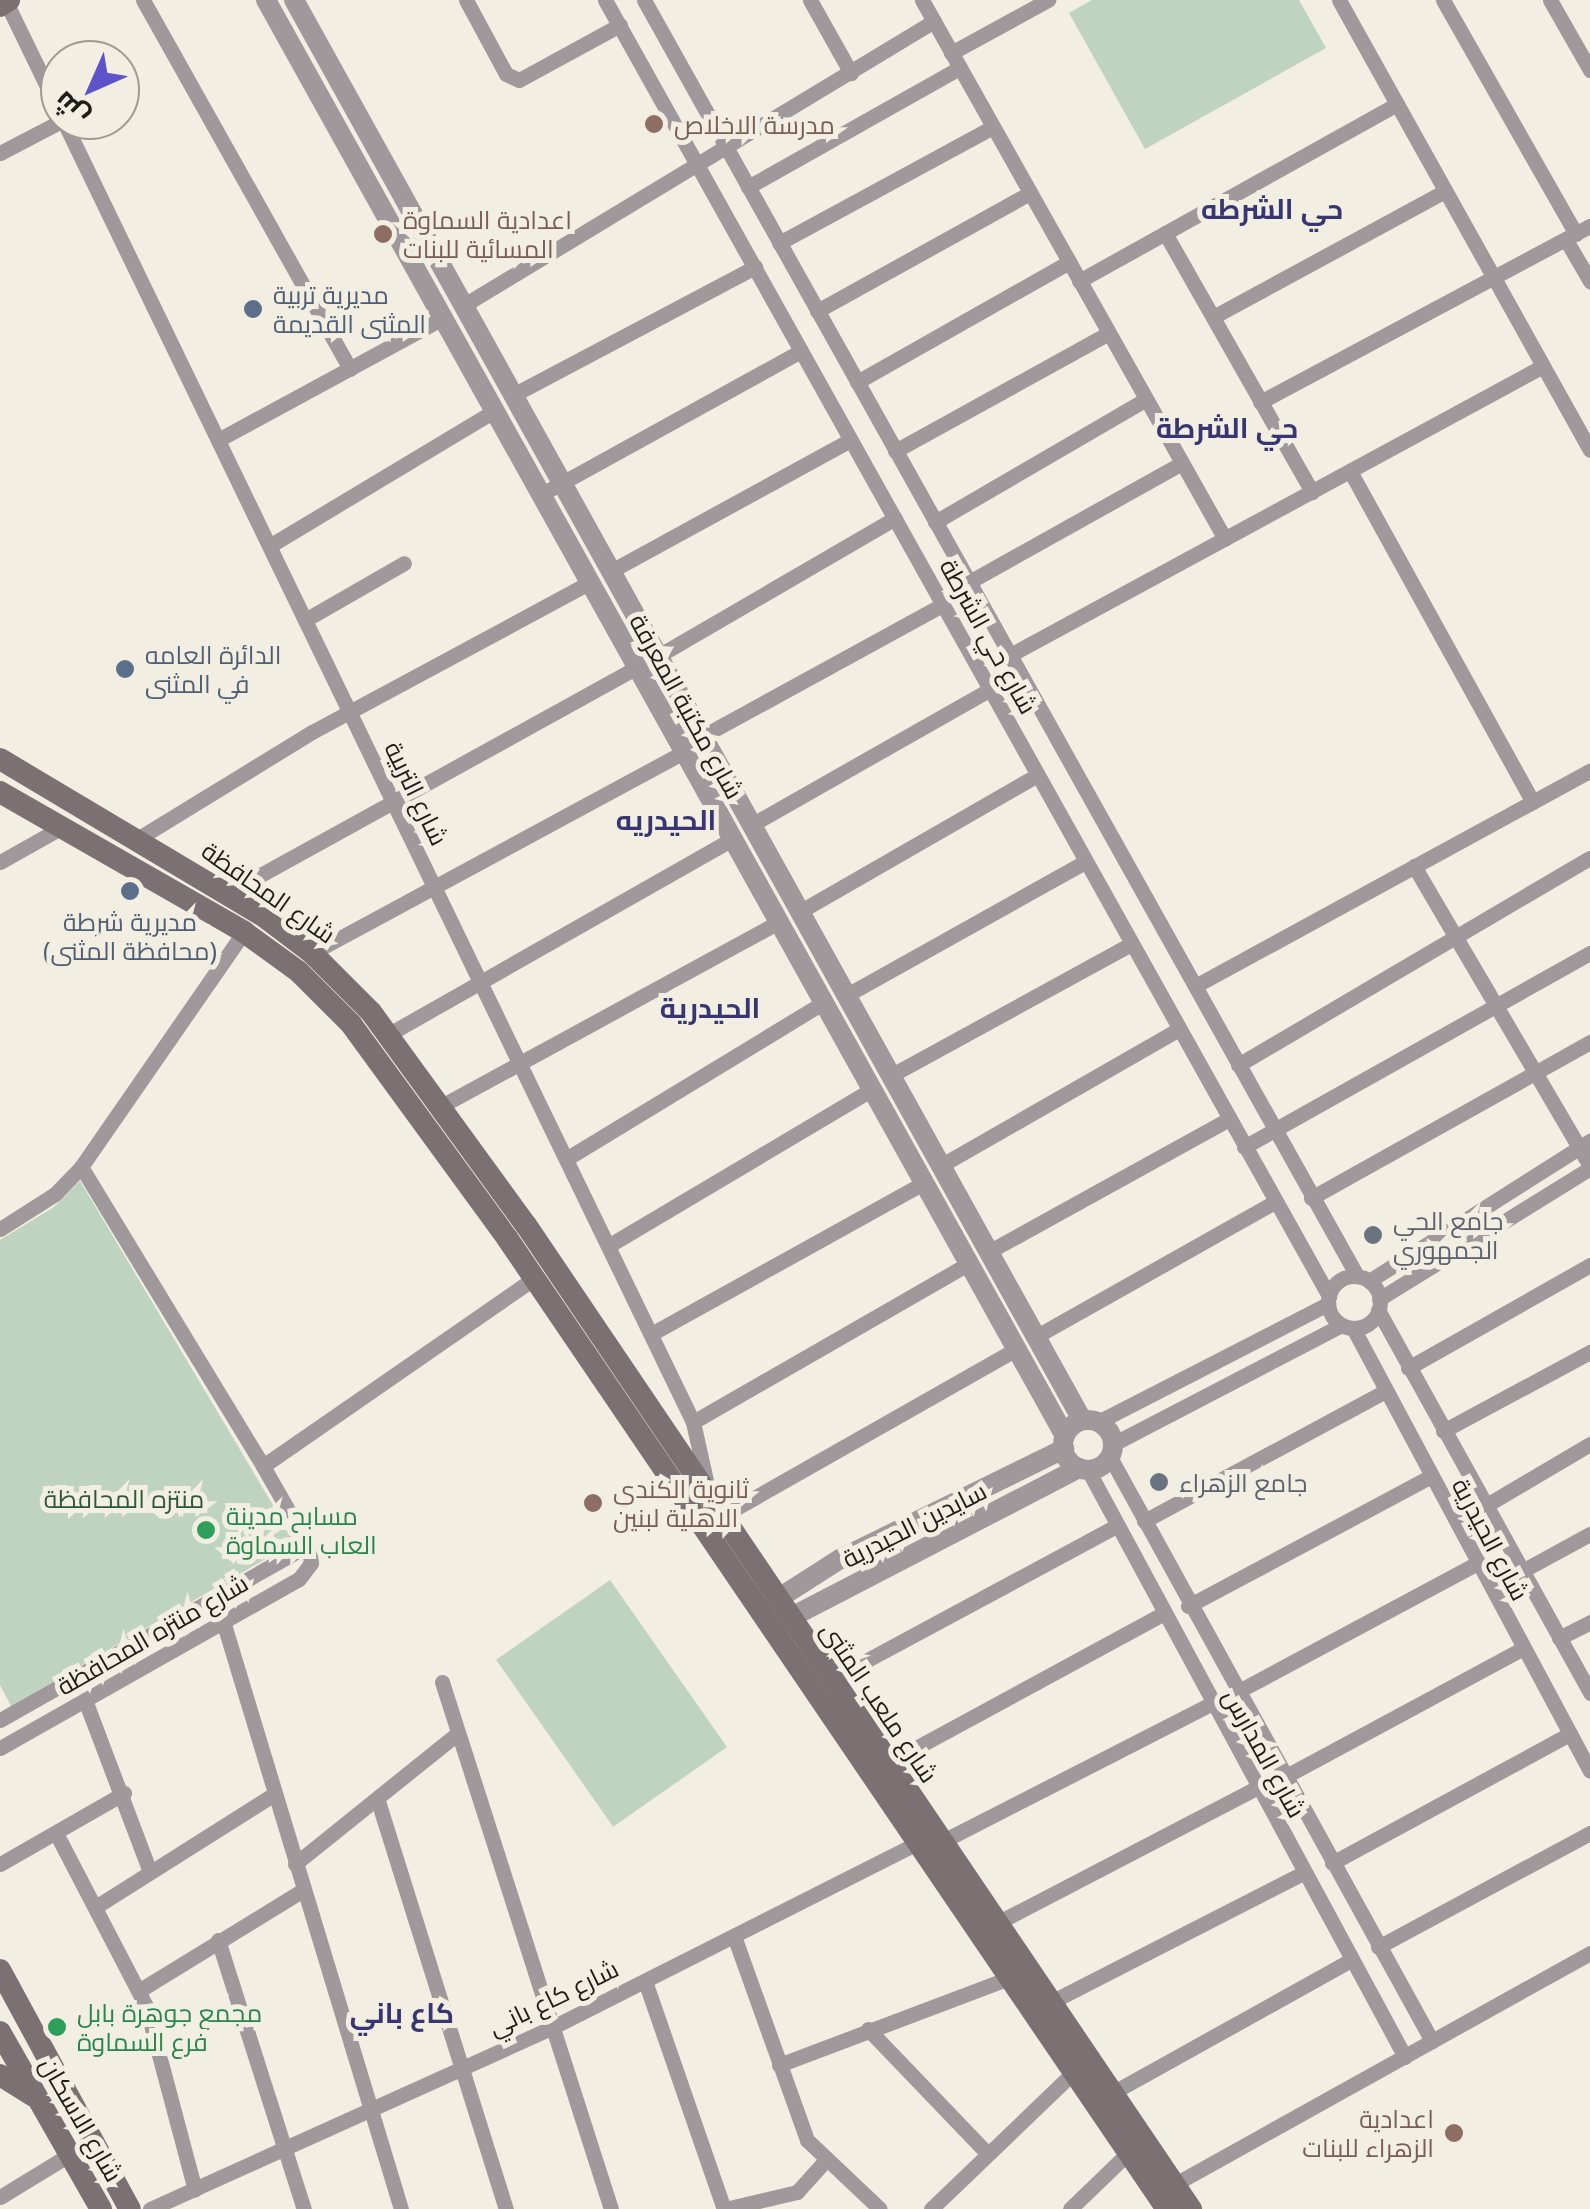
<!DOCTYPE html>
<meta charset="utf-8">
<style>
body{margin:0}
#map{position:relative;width:1590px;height:2209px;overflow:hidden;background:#f2eee1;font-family:"Noto Sans",Cairo,sans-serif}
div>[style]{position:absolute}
.green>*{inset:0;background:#bfd3c1;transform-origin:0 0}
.minor>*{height:15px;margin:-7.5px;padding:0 7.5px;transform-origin:7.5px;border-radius:7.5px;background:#a0999b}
.minor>.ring{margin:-7.5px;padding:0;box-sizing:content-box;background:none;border:15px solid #a0999b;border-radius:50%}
.tertiary>*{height:20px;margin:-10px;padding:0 10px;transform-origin:10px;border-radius:10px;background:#a0999b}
.tertiary>.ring{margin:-10px;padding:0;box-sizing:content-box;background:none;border:20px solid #a0999b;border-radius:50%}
.secondary>*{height:22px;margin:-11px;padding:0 11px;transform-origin:11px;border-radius:11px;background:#7b7173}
.dots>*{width:28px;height:28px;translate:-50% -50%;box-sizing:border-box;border:5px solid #f2eee1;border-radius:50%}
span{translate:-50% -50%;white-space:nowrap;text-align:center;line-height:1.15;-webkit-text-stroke:10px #f2eee1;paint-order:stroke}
.education-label{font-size:25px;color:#785e54}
.left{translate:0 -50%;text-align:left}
.right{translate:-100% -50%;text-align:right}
.service-label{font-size:25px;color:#4e5e75}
.street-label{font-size:25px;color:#1e1d18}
.worship-label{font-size:25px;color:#5b616d}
.park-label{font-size:25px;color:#2c5935}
.leisure-label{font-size:25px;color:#27864d}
.neighbourhood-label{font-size:28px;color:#383672;font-weight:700}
.north{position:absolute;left:40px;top:40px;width:100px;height:100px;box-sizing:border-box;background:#f2eee1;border:2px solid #9d9a91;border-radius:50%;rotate:225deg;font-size:28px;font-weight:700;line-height:40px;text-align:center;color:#1e1d18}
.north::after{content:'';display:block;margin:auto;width:35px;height:45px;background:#5d53cb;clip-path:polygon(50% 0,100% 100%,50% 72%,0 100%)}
</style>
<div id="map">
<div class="green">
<div style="clip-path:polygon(1092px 0,1299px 0,1326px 48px,1145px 149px,1069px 13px)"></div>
<div style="clip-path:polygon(80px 1181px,295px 1542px,11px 1706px,0 1685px,0 1240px,54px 1207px)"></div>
<div style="left:610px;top:1580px;width:204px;height:139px;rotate:55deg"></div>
</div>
<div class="minor">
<div style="left:143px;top:0;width:423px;rotate:60.7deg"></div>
<div style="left:466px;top:0;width:84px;rotate:61.6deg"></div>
<div style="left:506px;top:74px;width:14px;rotate:25deg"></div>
<div style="left:519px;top:80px;width:115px;rotate:-28.6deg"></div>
<div style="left:605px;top:0;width:1485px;rotate:60.81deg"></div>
<div style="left:644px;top:0;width:1462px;rotate:60.8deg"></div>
<div style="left:810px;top:0;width:84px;rotate:60.7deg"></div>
<div style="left:922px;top:0;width:618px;rotate:60.66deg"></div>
<div style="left:1339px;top:0;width:515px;rotate:60.85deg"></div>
<div style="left:1443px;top:0;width:269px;rotate:60.4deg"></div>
<div style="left:1550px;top:0;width:81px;rotate:60.3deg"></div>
<div style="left:6px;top:2px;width:123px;rotate:64.1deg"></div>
<div style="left:951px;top:53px;width:111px;rotate:-28.7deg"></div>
<div style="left:63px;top:120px;width:1446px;rotate:64.18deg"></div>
<div style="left:693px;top:1422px;width:69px;rotate:77.4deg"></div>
<div style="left:0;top:153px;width:71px;rotate:-27.6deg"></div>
<div style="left:748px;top:187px;width:242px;rotate:-29.4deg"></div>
<div style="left:1165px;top:233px;width:298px;rotate:60.4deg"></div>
<div style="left:1566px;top:240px;width:48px;rotate:59.7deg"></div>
<div style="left:779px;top:243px;width:243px;rotate:-28.5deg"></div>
<div style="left:1079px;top:281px;width:364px;rotate:-29.1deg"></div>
<div style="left:464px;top:305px;width:549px;rotate:-31.14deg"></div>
<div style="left:817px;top:311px;width:244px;rotate:-29deg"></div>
<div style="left:1213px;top:317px;width:264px;rotate:-28.5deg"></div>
<div style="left:857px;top:382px;width:244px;rotate:-29.5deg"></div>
<div style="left:513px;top:395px;width:274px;rotate:-27.9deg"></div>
<div style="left:1260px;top:402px;width:374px;rotate:-28.1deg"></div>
<div style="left:218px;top:440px;width:256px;rotate:-28.5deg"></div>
<div style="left:895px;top:451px;width:244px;rotate:-28.9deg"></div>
<div style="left:1350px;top:471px;width:378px;rotate:61.1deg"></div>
<div style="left:540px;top:495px;width:298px;rotate:-28.9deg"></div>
<div style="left:935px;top:522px;width:244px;rotate:-30.2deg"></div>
<div style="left:271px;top:545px;width:260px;rotate:-31deg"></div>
<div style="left:611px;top:571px;width:273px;rotate:-28.7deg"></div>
<div style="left:969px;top:582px;width:244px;rotate:-29.2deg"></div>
<div style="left:305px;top:620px;width:114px;rotate:-29.9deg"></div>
<div style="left:1010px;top:655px;width:606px;rotate:-28.47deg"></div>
<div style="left:658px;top:656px;width:274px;rotate:-30.2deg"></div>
<div style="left:701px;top:737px;width:275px;rotate:-28.7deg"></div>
<div style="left:751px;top:825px;width:274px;rotate:-29.6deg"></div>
<div style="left:139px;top:838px;width:203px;rotate:-31.5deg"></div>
<div style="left:312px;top:732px;width:317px;rotate:-28.3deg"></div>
<div style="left:0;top:862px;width:73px;rotate:-29.4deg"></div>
<div style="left:1414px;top:866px;width:348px;rotate:59.6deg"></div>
<div style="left:228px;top:893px;width:467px;rotate:-28.9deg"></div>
<div style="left:799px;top:912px;width:275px;rotate:-29.9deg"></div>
<div style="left:312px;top:953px;width:423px;rotate:-28.4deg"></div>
<div style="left:1195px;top:986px;width:450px;rotate:-28.6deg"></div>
<div style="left:845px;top:996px;width:275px;rotate:-29.2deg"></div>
<div style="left:389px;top:1034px;width:395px;rotate:-29.6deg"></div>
<div style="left:1238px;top:1065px;width:408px;rotate:-30.5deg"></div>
<div style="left:890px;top:1076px;width:275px;rotate:-28.7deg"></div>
<div style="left:443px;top:1105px;width:384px;rotate:-28.6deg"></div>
<div style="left:1244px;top:1147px;width:397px;rotate:-29.3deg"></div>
<div style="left:566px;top:1159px;width:302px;rotate:-31.3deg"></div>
<div style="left:940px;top:1166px;width:275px;rotate:-29.8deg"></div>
<div style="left:1311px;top:1198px;width:320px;rotate:-29.2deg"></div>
<div style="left:0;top:1229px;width:65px;rotate:-32.5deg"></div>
<div style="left:55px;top:1194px;width:37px;rotate:-46deg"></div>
<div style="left:81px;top:1167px;width:286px;rotate:-55.3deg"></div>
<div style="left:608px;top:1246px;width:306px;rotate:-30.7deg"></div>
<div style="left:988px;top:1252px;width:275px;rotate:-28.9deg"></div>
<div class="ring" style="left:1328px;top:1276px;width:37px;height:37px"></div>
<div style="left:1369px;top:1281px;width:262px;rotate:-32.4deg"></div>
<div style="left:1379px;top:1299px;width:248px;rotate:-31.8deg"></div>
<div style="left:1378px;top:1310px;width:438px;rotate:61deg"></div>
<div style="left:1353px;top:1328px;width:502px;rotate:61.85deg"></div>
<div style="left:651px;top:1334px;width:311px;rotate:-29deg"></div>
<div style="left:1035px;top:1337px;width:275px;rotate:-29.4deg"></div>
<div style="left:1408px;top:1368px;width:209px;rotate:-29.5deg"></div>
<div style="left:693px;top:1422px;width:319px;rotate:-29.9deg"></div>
<div style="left:1098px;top:1422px;width:259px;rotate:-27.2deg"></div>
<div style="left:1443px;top:1431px;width:167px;rotate:-28.3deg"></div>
<div style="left:1113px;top:1444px;width:258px;rotate:-27.5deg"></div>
<div style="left:1110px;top:1457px;width:667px;rotate:61.13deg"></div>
<div style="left:263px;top:1466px;width:328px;rotate:-34.7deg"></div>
<div style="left:1088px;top:1470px;width:667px;rotate:61.63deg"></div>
<div style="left:1485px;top:1506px;width:122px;rotate:-30.6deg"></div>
<div style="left:724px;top:1515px;width:336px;rotate:-29.6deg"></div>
<div style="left:1144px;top:1521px;width:274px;rotate:-28.3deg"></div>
<div style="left:1522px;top:1571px;width:77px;rotate:-28.6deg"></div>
<div style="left:1188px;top:1606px;width:274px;rotate:-28.1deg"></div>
<div style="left:223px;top:1621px;width:614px;rotate:73.16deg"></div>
<div style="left:1559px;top:1638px;width:35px;rotate:-27deg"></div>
<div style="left:832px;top:1679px;width:323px;rotate:-28.3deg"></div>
<div style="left:442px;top:1682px;width:553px;rotate:72.22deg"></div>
<div style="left:1235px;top:1693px;width:275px;rotate:-28.2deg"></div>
<div style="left:85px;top:1700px;width:184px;rotate:69.3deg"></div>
<div style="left:0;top:1720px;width:354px;rotate:-29.6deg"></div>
<div style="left:0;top:1748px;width:343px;rotate:-29.5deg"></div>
<div style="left:299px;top:1579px;width:20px;rotate:-53deg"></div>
<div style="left:311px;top:1563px;width:18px;rotate:-99deg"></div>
<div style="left:308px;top:1545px;width:91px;rotate:-119.7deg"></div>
<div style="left:263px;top:1466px;width:350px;rotate:-121.3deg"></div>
<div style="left:888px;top:1763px;width:311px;rotate:-28.5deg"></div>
<div style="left:1284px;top:1777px;width:270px;rotate:-28.3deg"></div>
<div style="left:378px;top:1801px;width:428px;rotate:72.6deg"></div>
<div style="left:57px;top:1835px;width:193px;rotate:62.5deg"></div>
<div style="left:146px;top:2006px;width:190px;rotate:75.1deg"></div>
<div style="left:941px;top:1842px;width:301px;rotate:-27.1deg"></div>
<div style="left:1332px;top:1863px;width:271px;rotate:-28.5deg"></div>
<div style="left:0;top:1864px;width:143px;rotate:-29.8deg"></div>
<div style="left:295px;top:1864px;width:209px;rotate:-38.8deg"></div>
<div style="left:97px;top:1906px;width:209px;rotate:-32.3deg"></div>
<div style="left:997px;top:1923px;width:292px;rotate:-27.5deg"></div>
<div style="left:734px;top:1936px;width:217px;rotate:70.3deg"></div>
<div style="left:807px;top:2140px;width:100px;rotate:43.4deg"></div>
<div style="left:218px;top:1940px;width:282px;rotate:72.3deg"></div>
<div style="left:1378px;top:1947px;width:241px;rotate:-28.3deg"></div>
<div style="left:645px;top:1981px;width:241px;rotate:70.9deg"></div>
<div style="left:140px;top:1990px;width:191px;rotate:-31.5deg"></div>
<div style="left:1051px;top:2002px;width:283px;rotate:-27.1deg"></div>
<div style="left:868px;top:2029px;width:173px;rotate:46.2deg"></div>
<div style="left:779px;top:2065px;width:246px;rotate:-20.7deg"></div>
<div style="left:1112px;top:2093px;width:274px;rotate:-29.1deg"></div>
<div style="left:1175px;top:2184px;width:475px;rotate:-29.1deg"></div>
<div style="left:0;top:2197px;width:84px;rotate:-31.4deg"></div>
<div style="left:150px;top:2209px;width:440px;rotate:-24.3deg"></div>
<div style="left:551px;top:2028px;width:410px;rotate:-26.8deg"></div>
<div style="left:725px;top:2209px;width:74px;rotate:-13.3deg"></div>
<div style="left:797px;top:2192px;width:42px;rotate:-47.9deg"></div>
<div style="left:931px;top:2209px;width:198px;rotate:-43.8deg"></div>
<div style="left:1070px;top:2209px;width:81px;rotate:-44deg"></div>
</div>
<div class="tertiary">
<div style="left:266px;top:0;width:1643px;rotate:60.91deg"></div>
<div style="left:294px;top:0;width:1624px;rotate:60.97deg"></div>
<div class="ring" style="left:1063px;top:1420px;width:30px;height:30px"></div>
<div style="left:765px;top:1607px;width:89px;rotate:-32.6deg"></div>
<div style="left:840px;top:1559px;width:250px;rotate:-26.2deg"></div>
<div style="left:780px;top:1623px;width:337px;rotate:-27.4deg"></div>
</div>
<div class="secondary">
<div style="left:0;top:6px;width:11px;rotate:-34deg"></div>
<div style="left:0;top:759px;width:305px;rotate:30.8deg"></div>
<div style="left:262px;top:915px;width:63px;rotate:37.2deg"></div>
<div style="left:312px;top:953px;width:83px;rotate:45deg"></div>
<div style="left:371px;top:1012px;width:263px;rotate:54deg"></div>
<div style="left:526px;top:1225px;width:1188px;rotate:55.95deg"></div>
<div style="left:0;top:792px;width:281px;rotate:29.8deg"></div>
<div style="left:244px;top:932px;width:68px;rotate:36deg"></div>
<div style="left:299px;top:972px;width:74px;rotate:45deg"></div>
<div style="left:351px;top:1024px;width:265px;rotate:53.9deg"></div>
<div style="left:507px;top:1238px;width:1174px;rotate:55.8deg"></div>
<div style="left:0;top:1970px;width:272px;rotate:61.5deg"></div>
<div style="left:0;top:2032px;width:204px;rotate:60.3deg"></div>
<div style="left:0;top:2075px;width:40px;rotate:32deg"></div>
</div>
<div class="dots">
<div style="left:654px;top:124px;background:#8d6e63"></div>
<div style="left:383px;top:234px;background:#8d6e63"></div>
<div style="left:253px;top:309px;background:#5c6f8a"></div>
<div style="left:125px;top:669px;background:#5c6f8a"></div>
<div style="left:130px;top:891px;background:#5c6f8a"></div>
<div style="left:1373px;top:1235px;background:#6b7280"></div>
<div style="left:1159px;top:1482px;background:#6b7280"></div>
<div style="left:593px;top:1503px;background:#8d6e63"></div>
<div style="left:206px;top:1530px;background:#2e9e5b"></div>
<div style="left:57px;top:2027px;background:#2e9e5b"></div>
<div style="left:1454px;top:2133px;background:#8d6e63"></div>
</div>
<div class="education-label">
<span class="left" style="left:674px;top:124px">مدرسة الاخلاص</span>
<span class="left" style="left:403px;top:234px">اعدادية السماوة<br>المسائية للبنات</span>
<span class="left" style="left:613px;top:1503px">ثانوية الكندي<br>الاهلية لبنين</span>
<span class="right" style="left:1434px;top:2133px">اعدادية<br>الزهراء للبنات</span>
</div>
<div class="service-label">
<span class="left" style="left:273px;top:309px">مديرية تربية<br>المثنى القديمة</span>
<span class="left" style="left:145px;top:669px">الدائرة العامه<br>في المثنى</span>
<span style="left:130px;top:936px">مديرية شرطة<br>(محافظة المثنى)</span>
</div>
<div class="street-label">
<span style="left:989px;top:636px;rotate:61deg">شارع حي الشرطة</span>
<span style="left:687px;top:706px;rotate:61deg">شارع مكتبة المعرفة</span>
<span style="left:417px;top:793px;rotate:64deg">شارع التربية</span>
<span style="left:269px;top:892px;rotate:35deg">شارع المحافظة</span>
<span style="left:914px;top:1524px;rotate:-27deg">سايدين الحيدرية</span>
<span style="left:1491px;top:1539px;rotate:62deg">شارع الحيدرية</span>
<span style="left:152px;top:1634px;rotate:-30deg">شارع منتزه المحافظة</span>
<span style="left:880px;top:1702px;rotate:56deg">شارع ملعب المثنى</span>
<span style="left:1265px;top:1753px;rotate:61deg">شارع المدارس</span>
<span style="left:553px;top:1997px;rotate:-26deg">شارع كاع باني</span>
<span style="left:82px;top:2119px;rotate:60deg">شارع الاسكان</span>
</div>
<div class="worship-label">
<span class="left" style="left:1393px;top:1235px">جامع الحي<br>الجمهوري</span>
<span class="left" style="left:1179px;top:1482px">جامع الزهراء</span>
</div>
<div class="park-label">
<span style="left:124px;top:1498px">منتزه المحافظة</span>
</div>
<div class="leisure-label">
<span class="left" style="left:226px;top:1530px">مسابح مدينة<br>العاب السماوة</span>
<span class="left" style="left:77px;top:2027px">مجمع جوهرة بابل<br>فرع السماوة</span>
</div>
<div class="neighbourhood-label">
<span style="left:1272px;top:208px">حي الشرطه</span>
<span style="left:1227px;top:427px">حي الشرطة</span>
<span style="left:666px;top:819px">الحيدريه</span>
<span style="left:710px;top:1007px">الحيدرية</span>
<span style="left:402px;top:2012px">كاع باني</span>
</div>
<div class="north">ش</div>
</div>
